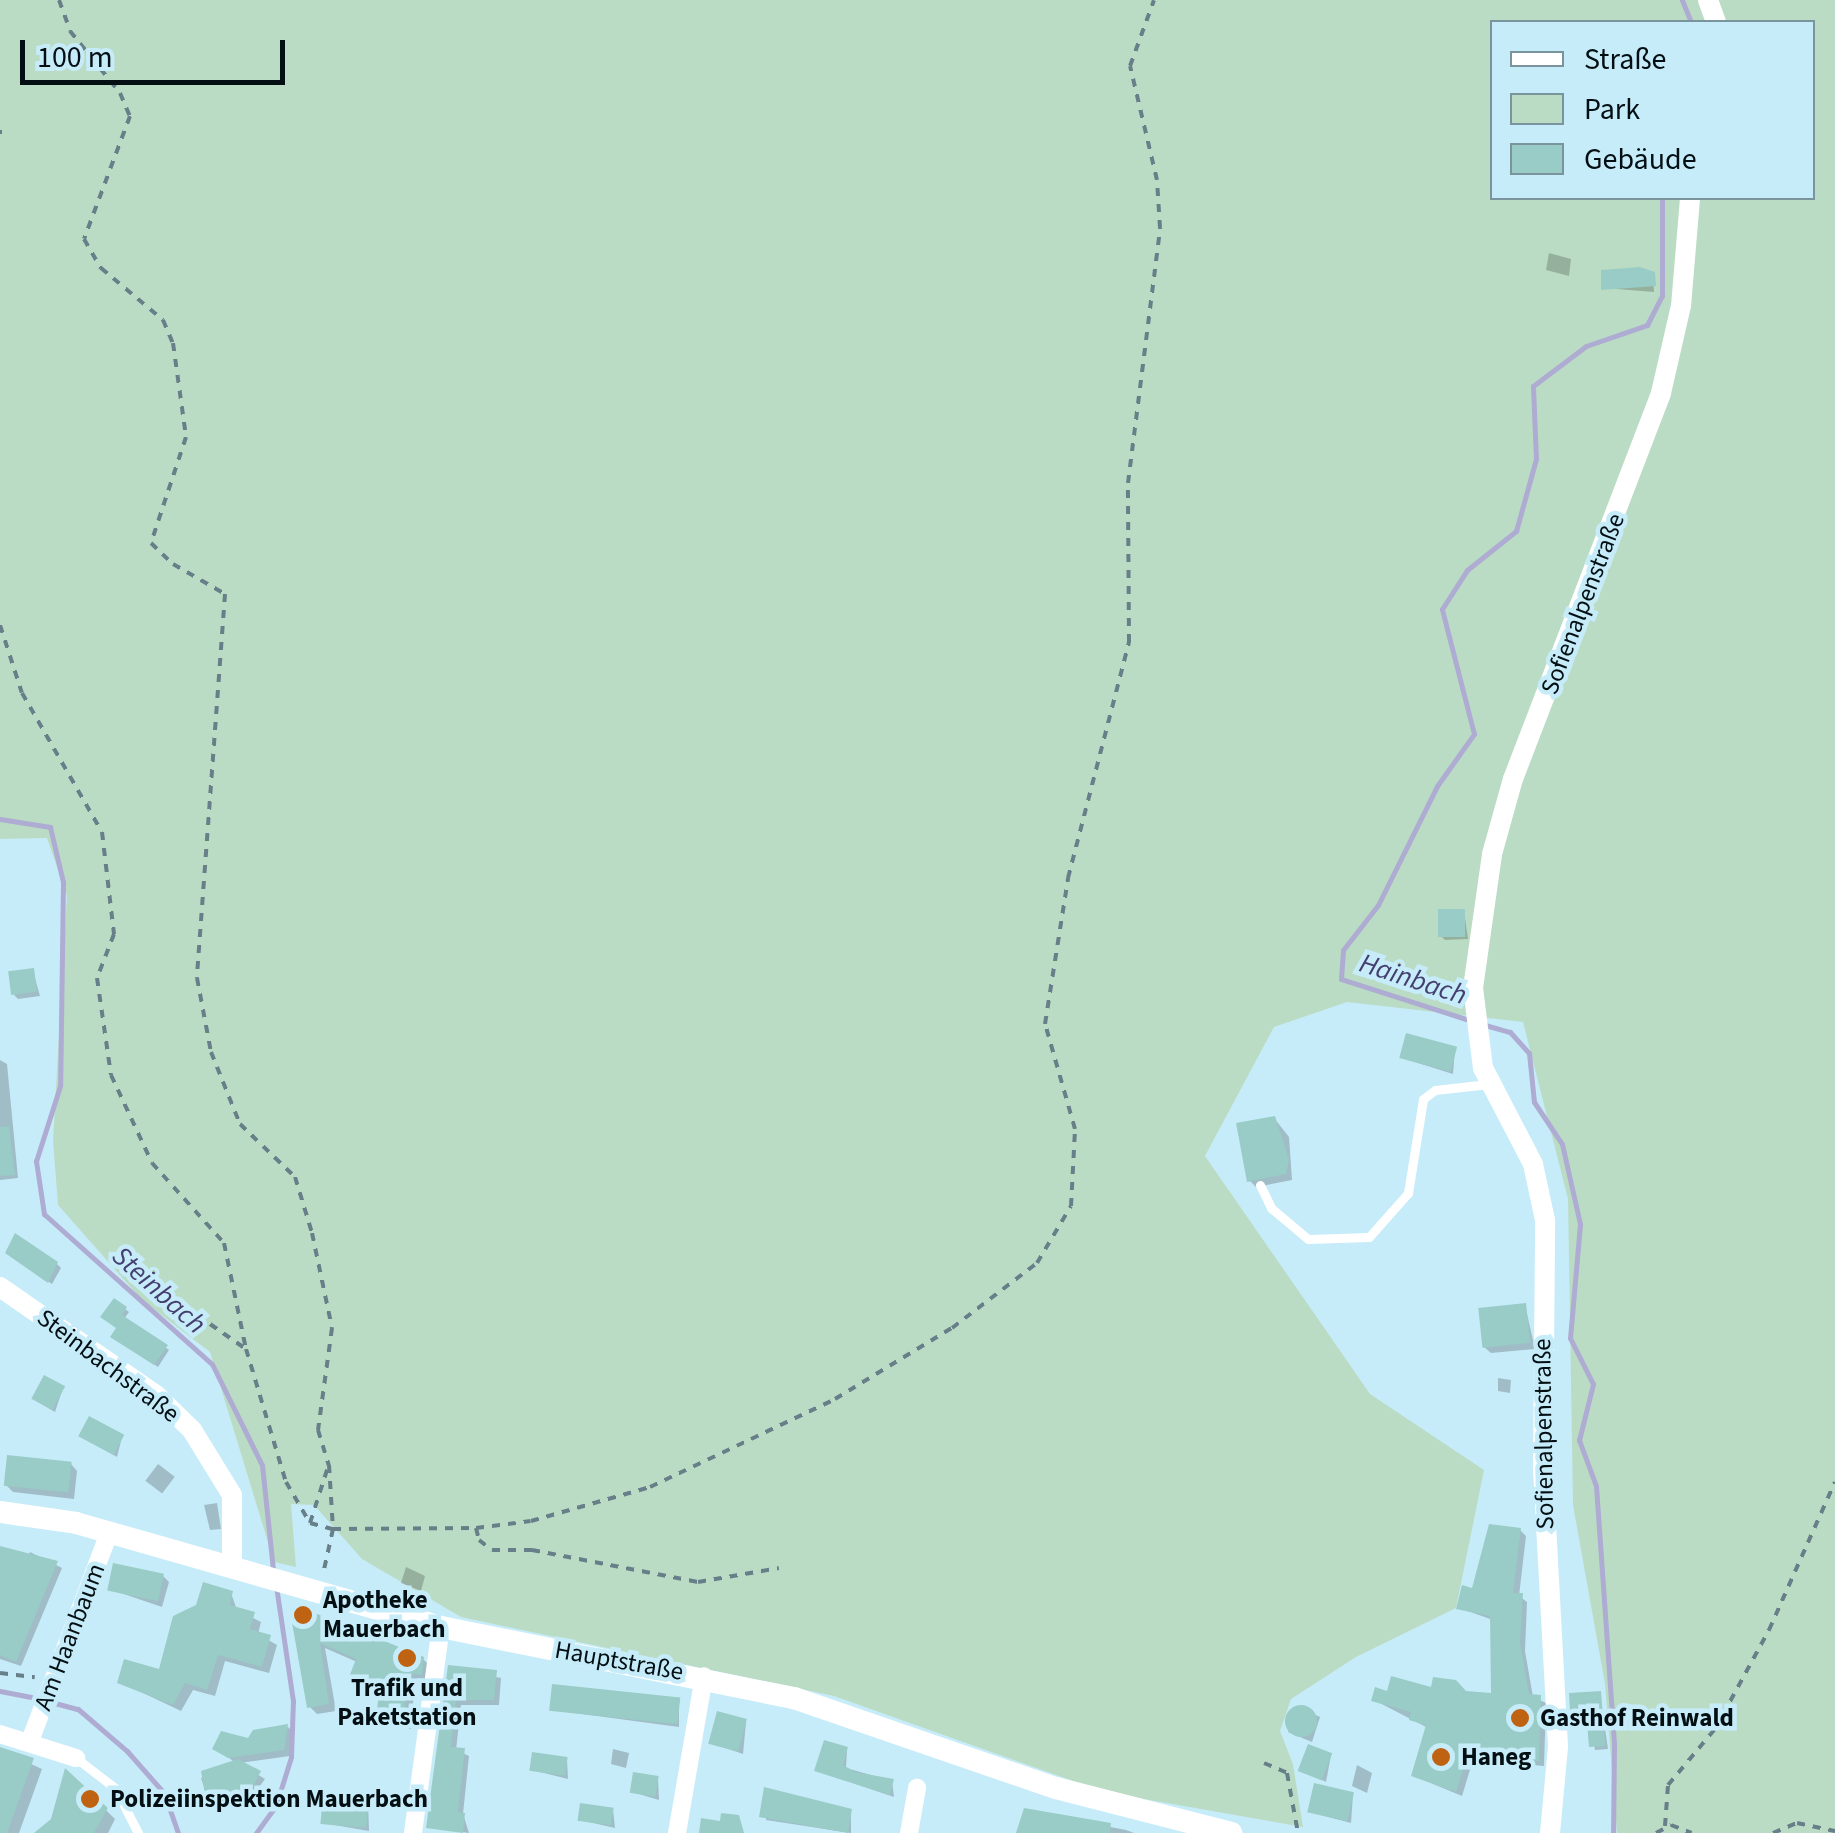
<!DOCTYPE html>
<meta charset="utf-8">
<style>
body{margin:0}
#map{position:relative;width:1835px;height:1833px;overflow:hidden;background:#c7ecf9;font-family:"Source Sans 3",sans-serif}
div>[style]{position:absolute}
.green>*{inset:0;background:#bbdcc4}
.shadow>*{inset:0;background:#0003;transform-origin:0 0}
.stream>*{height:5px;margin:-2.5px;padding:0 2.5px;transform-origin:2.5px;border-radius:2.5px;background:#aeacd2}
.building>*{inset:0;background:#99ccc6;transform-origin:0 0}
.round{border-radius:50%}
.path>*{height:4px;margin-top:-2px;transform-origin:0;background:repeating-linear-gradient(90deg,#677f88 0 8px,transparent 0 16px)}
.service>*{height:9px;margin:-4.5px;padding:0 4.5px;transform-origin:4.5px;border-radius:4.5px;background:#fff}
.minor>*{height:18px;margin:-9px;padding:0 9px;transform-origin:9px;border-radius:9px;background:#fff}
.tertiary>*{height:20px;margin:-10px;padding:0 10px;transform-origin:10px;border-radius:10px;background:#fff}
.secondary>*{height:22px;margin:-11px;padding:0 11px;transform-origin:11px;border-radius:11px;background:#fff}
.dots>*{width:28px;height:28px;translate:-50% -50%;box-sizing:border-box;border:5px solid #c7ecf9;border-radius:50%}
span{translate:-50% -50%;white-space:nowrap;text-align:center;line-height:1.15;-webkit-text-stroke:9px #c7ecf9;paint-order:stroke}
.street-label{font-size:25px;color:#030f13}
.poi-label{font-size:25px;color:#030f13;font-weight:700}
.left{translate:0 -50%;text-align:left}
.water-label{font-size:28px;color:#453f71;font-style:italic}
.legend{position:absolute;left:1490px;top:20px;width:325px;height:180px;box-sizing:border-box;background:#c7ecf9;border:2px solid #79949d;margin:0;padding:12px 18px;list-style:none;font-size:30px;color:#030f13}
.legend li{display:flex;align-items:center;gap:20px;height:50px}
.legend b{width:50px;border:2px solid #79949d}
.scale{position:absolute;left:20px;top:40px;width:265px;height:45px;box-sizing:border-box;border:5px solid #030f13;border-top:0;padding-left:12px;font-size:30px;line-height:35px;white-space:nowrap;color:#030f13;-webkit-text-stroke:8px #c7ecf9;paint-order:stroke}
</style>
<div id="map">
<div class="green">
<div style="clip-path:polygon(evenodd,0 0,1835px 0,1835px 1833px,1617px 1833px,1605px 1684px,1573px 1505px,1568px 1199px,1523px 1022px,1347px 1002px,1274px 1027px,1205px 1156px,1370px 1394px,1484px 1470px,1456px 1608px,1356px 1657px,1291px 1699px,1280px 1731px,1293px 1764px,1303px 1827px,1104px 1792px,834px 1696px,461px 1617px,362px 1559px,314px 1505px,291px 1504px,296px 1567px,274px 1562px,210px 1352px,142px 1300px,58px 1205px,53px 1141px,67px 896px,47px 838px,0 839px,0 0,1492px 22px,1812px 22px,1812px 198px,1492px 198px,1492px 22px)"></div>
</div>
<div class="shadow">
<div style="clip-path:polygon(1549px 253px,1571px 259px,1569px 276px,1546px 270px)"></div>
<div style="clip-path:polygon(1653px 276px,1654px 292px,1604px 288px)"></div>
<div style="clip-path:polygon(1464px 911px,1468px 939px,1445px 940px,1441px 936px)"></div>
<div style="clip-path:polygon(33px 971px,40px 996px,18px 999px,14px 995px)"></div>
<div style="clip-path:polygon(1455px 1049px,1453px 1074px,1402px 1058px)"></div>
<div style="clip-path:polygon(0 1060px,7px 1064px,18px 1178px,0 1180px)"></div>
<div style="clip-path:polygon(1274px 1118px,1289px 1137px,1292px 1180px,1256px 1187px,1249px 1180px)"></div>
<div style="clip-path:polygon(12px 1257px,57px 1264px,61px 1268px,52px 1284px)"></div>
<div style="clip-path:polygon(114px 1301px,129px 1312px,124px 1319px,169px 1350px,158px 1367px,117px 1340px)"></div>
<div style="clip-path:polygon(1525px 1305px,1535px 1349px,1491px 1353px,1484px 1347px)"></div>
<div style="clip-path:polygon(1498px 1378px,1511px 1380px,1510px 1393px,1498px 1391px)"></div>
<div style="clip-path:polygon(63px 1388px,55px 1412px,38px 1402px)"></div>
<div style="clip-path:polygon(122px 1437px,117px 1457px,85px 1439px)"></div>
<div style="clip-path:polygon(71px 1464px,77px 1471px,74px 1499px,13px 1492px,6px 1485px)"></div>
<div style="left:158px;top:1464px;width:21px;height:21px;rotate:37deg"></div>
<div style="clip-path:polygon(217px 1503px,221px 1529px,210px 1530px,204px 1505px)"></div>
<div style="clip-path:polygon(1520px 1530px,1526px 1536px,1519px 1596px,1527px 1602px,1525px 1651px,1533px 1697px,1546px 1703px,1544px 1766px,1473px 1760px,1462px 1796px,1414px 1776px,1428px 1728px,1374px 1700px,1433px 1690px,1494px 1695px,1493px 1620px,1459px 1608px)"></div>
<div style="clip-path:polygon(0 1549px,27px 1560px,30px 1552px,62px 1568px,21px 1666px,0 1659px)"></div>
<div style="clip-path:polygon(406px 1567px,425px 1576px,421px 1591px,401px 1583px)"></div>
<div style="clip-path:polygon(163px 1576px,169px 1582px,162px 1607px,109px 1589px)"></div>
<div style="clip-path:polygon(231px 1593px,237px 1610px,261px 1622px,258px 1634px,277px 1645px,269px 1673px,225px 1661px,215px 1696px,193px 1690px,181px 1711px,120px 1682px,161px 1672px)"></div>
<div style="clip-path:polygon(294px 1617px,423px 1659px,431px 1667px,429px 1681px,415px 1679px,411px 1729px,386px 1726px,379px 1719px,381px 1694px,352px 1677px,357px 1662px,325px 1648px,336px 1711px,317px 1714px,310px 1707px)"></div>
<div style="clip-path:polygon(451px 1668px,501px 1678px,499px 1705px,461px 1705px,456px 1750px,469px 1756px,463px 1814px,469px 1833px,429px 1827px)"></div>
<div style="clip-path:polygon(1600px 1694px,1608px 1749px,1595px 1750px,1589px 1714px,1572px 1710px)"></div>
<div style="clip-path:polygon(679px 1700px,679px 1727px,552px 1710px)"></div>
<div style="clip-path:polygon(1297px 1706px,1320px 1717px,1312px 1742px,1288px 1732px)"></div>
<div style="clip-path:polygon(746px 1722px,743px 1754px,711px 1743px)"></div>
<div style="clip-path:polygon(288px 1727px,294px 1733px,290px 1756px,239px 1763px,265px 1779px,251px 1798px,215px 1806px,208px 1799px,201px 1778px,236px 1763px,215px 1748px)"></div>
<div style="clip-path:polygon(613px 1749px,629px 1753px,626px 1768px,611px 1764px)"></div>
<div style="clip-path:polygon(0 1750px,42px 1769px,19px 1833px,0 1833px)"></div>
<div style="clip-path:polygon(847px 1750px,846px 1768px,892px 1781px,894px 1797px,817px 1771px)"></div>
<div style="clip-path:polygon(1331px 1755px,1326px 1782px,1301px 1770px)"></div>
<div style="clip-path:polygon(567px 1760px,568px 1779px,532px 1770px)"></div>
<div style="clip-path:polygon(1357px 1765px,1372px 1773px,1367px 1793px,1352px 1786px)"></div>
<div style="clip-path:polygon(67px 1772px,115px 1819px,108px 1833px,38px 1833px,54px 1821px)"></div>
<div style="clip-path:polygon(658px 1778px,659px 1800px,632px 1792px)"></div>
<div style="clip-path:polygon(766px 1790px,851px 1811px,851px 1833px,766px 1820px)"></div>
<div style="clip-path:polygon(1353px 1794px,1351px 1823px,1310px 1812px)"></div>
<div style="clip-path:polygon(368px 1800px,369px 1831px,323px 1823px)"></div>
<div style="clip-path:polygon(613px 1810px,615px 1828px,580px 1820px)"></div>
<div style="clip-path:polygon(1026px 1811px,1126px 1830px,1134px 1833px,1018px 1833px)"></div>
</div>
<div class="stream">
<div style="left:1682px;top:0;width:24px;rotate:68deg"></div>
<div style="left:0;top:819px;width:51px;rotate:9.1deg"></div>
<div style="left:50px;top:827px;width:57px;rotate:76.7deg"></div>
<div style="left:63px;top:882px;width:204px;rotate:90.8deg"></div>
<div style="left:60px;top:1086px;width:79px;rotate:107.7deg"></div>
<div style="left:36px;top:1161px;width:54px;rotate:81.4deg"></div>
<div style="left:44px;top:1214px;width:225px;rotate:41.8deg"></div>
<div style="left:212px;top:1364px;width:113px;rotate:63.7deg"></div>
<div style="left:262px;top:1465px;width:106px;rotate:84deg"></div>
<div style="left:1469px;top:1020px;width:134px;rotate:-162.2deg"></div>
<div style="left:1341px;top:979px;width:29px;rotate:-86deg"></div>
<div style="left:1343px;top:950px;width:57px;rotate:-52.1deg"></div>
<div style="left:1378px;top:905px;width:133px;rotate:-63.6deg"></div>
<div style="left:1437px;top:786px;width:64px;rotate:-54.6deg"></div>
<div style="left:1474px;top:734px;width:129px;rotate:-104.4deg"></div>
<div style="left:1442px;top:609px;width:46px;rotate:-57.3deg"></div>
<div style="left:1467px;top:570px;width:63px;rotate:-38.5deg"></div>
<div style="left:1516px;top:531px;width:75px;rotate:-74.5deg"></div>
<div style="left:1536px;top:459px;width:73px;rotate:-92.4deg"></div>
<div style="left:1533px;top:386px;width:66px;rotate:-37deg"></div>
<div style="left:1586px;top:346px;width:65px;rotate:-19deg"></div>
<div style="left:1647px;top:325px;width:33px;rotate:-63deg"></div>
<div style="left:1662px;top:296px;width:98px;rotate:-90deg"></div>
<div style="left:1485px;top:1025px;width:26px;rotate:16deg"></div>
<div style="left:1510px;top:1032px;width:28px;rotate:48deg"></div>
<div style="left:1529px;top:1053px;width:49px;rotate:84.2deg"></div>
<div style="left:1534px;top:1102px;width:50px;rotate:56.3deg"></div>
<div style="left:1562px;top:1144px;width:82px;rotate:77.3deg"></div>
<div style="left:1580px;top:1224px;width:114px;rotate:95deg"></div>
<div style="left:1570px;top:1338px;width:51px;rotate:63.4deg"></div>
<div style="left:1593px;top:1384px;width:58px;rotate:104deg"></div>
<div style="left:1579px;top:1440px;width:49px;rotate:69.7deg"></div>
<div style="left:1596px;top:1486px;width:259px;rotate:86deg"></div>
<div style="left:1614px;top:1744px;width:89px;rotate:90.6deg"></div>
<div style="left:0;top:1691px;width:42px;rotate:11deg"></div>
<div style="left:51px;top:1702px;width:28px;rotate:15deg"></div>
<div style="left:78px;top:1709px;width:65px;rotate:40.6deg"></div>
<div style="left:127px;top:1751px;width:56px;rotate:48.6deg"></div>
<div style="left:164px;top:1793px;width:42px;rotate:70.7deg"></div>
<div style="left:256px;top:1833px;width:34px;rotate:-54deg"></div>
<div style="left:276px;top:1805px;width:50px;rotate:-72.6deg"></div>
<div style="left:291px;top:1757px;width:56px;rotate:-88deg"></div>
<div style="left:293px;top:1701px;width:116px;rotate:-98.4deg"></div>
</div>
<div class="building">
<div style="clip-path:polygon(1640px 267px,1655px 272px,1656px 286px,1601px 290px,1601px 270px)"></div>
<div style="left:1438px;top:909px;width:27px;height:28px"></div>
<div style="left:34px;top:968px;width:24px;height:26px;rotate:83deg"></div>
<div style="left:1406px;top:1033px;width:53px;height:26px;rotate:15deg"></div>
<div style="clip-path:polygon(1275px 1116px,1289px 1160px,1286px 1174px,1247px 1182px,1236px 1123px)"></div>
<div style="clip-path:polygon(9px 1126px,15px 1175px,0 1176px,0 1127px)"></div>
<div style="clip-path:polygon(15px 1233px,58px 1262px,48px 1283px,5px 1253px)"></div>
<div style="clip-path:polygon(114px 1298px,127px 1307px,122px 1315px,168px 1345px,154px 1365px,110px 1337px,116px 1328px,100px 1317px)"></div>
<div style="left:1526px;top:1303px;width:40px;height:48px;rotate:84deg"></div>
<div style="left:44px;top:1375px;width:24px;height:27px;rotate:28deg"></div>
<div style="left:89px;top:1416px;width:40px;height:23px;rotate:28deg"></div>
<div style="left:7px;top:1455px;width:65px;height:31px;rotate:6deg"></div>
<div style="clip-path:polygon(1489px 1524px,1521px 1528px,1513px 1593px,1523px 1593px,1520px 1643px,1529px 1694px,1541px 1695px,1539px 1761px,1467px 1756px,1456px 1792px,1411px 1776px,1426px 1725px,1409px 1720px,1411px 1712px,1371px 1701px,1375px 1687px,1387px 1691px,1391px 1676px,1431px 1687px,1433px 1677px,1456px 1680px,1466px 1691px,1491px 1693px,1490px 1616px,1456px 1609px,1462px 1585px,1472px 1588px)"></div>
<div style="clip-path:polygon(0 1546px,58px 1561px,16px 1662px,0 1655px)"></div>
<div style="left:113px;top:1563px;width:52px;height:28px;rotate:12deg"></div>
<div style="clip-path:polygon(203px 1582px,233px 1591px,230px 1605px,255px 1612px,250px 1629px,271px 1635px,262px 1667px,218px 1655px,207px 1690px,185px 1683px,173px 1705px,117px 1683px,124px 1659px,159px 1669px,173px 1616px,196px 1605px)"></div>
<div style="clip-path:polygon(295px 1605px,424px 1657px,422px 1675px,408px 1673px,404px 1722px,376px 1720px,379px 1691px,349px 1677px,356px 1659px,320px 1643px,329px 1704px,307px 1708px,291px 1617px)"></div>
<div style="clip-path:polygon(448px 1665px,497px 1670px,494px 1700px,456px 1700px,451px 1747px,465px 1748px,458px 1812px,465px 1813px,463px 1833px,426px 1828px)"></div>
<div style="left:552px;top:1684px;width:129px;height:27px;rotate:6deg"></div>
<div style="clip-path:polygon(1601px 1691px,1605px 1746px,1589px 1747px,1586px 1711px,1570px 1711px,1569px 1693px)"></div>
<div class="round" style="left:1285px;top:1705px;width:32px;height:32px"></div>
<div style="left:717px;top:1711px;width:31px;height:34px;rotate:15deg"></div>
<div style="clip-path:polygon(288px 1724px,284px 1750px,228px 1758px,212px 1749px,221px 1731px,248px 1738px,253px 1730px)"></div>
<div style="clip-path:polygon(824px 1740px,848px 1747px,843px 1765px,855px 1772px,894px 1779px,890px 1795px,814px 1771px)"></div>
<div style="left:1308px;top:1744px;width:26px;height:29px;rotate:21deg"></div>
<div style="clip-path:polygon(0 1747px,34px 1758px,7px 1833px,0 1833px)"></div>
<div style="left:532px;top:1752px;width:36px;height:19px;rotate:8deg"></div>
<div style="clip-path:polygon(238px 1759px,261px 1771px,252px 1788px,221px 1801px,206px 1800px,201px 1771px)"></div>
<div style="clip-path:polygon(65px 1768px,108px 1808px,94px 1833px,34px 1833px,51px 1819px)"></div>
<div style="left:633px;top:1772px;width:26px;height:21px;rotate:9deg"></div>
<div style="left:1314px;top:1783px;width:41px;height:30px;rotate:13deg"></div>
<div style="clip-path:polygon(764px 1787px,852px 1809px,848px 1833px,759px 1817px)"></div>
<div style="left:323px;top:1794px;width:46px;height:30px;rotate:5deg"></div>
<div style="left:580px;top:1803px;width:34px;height:18px;rotate:8deg"></div>
<div style="clip-path:polygon(1024px 1808px,1111px 1823px,1110px 1833px,1016px 1833px)"></div>
<div style="clip-path:polygon(721px 1813px,739px 1815px,744px 1833px,699px 1833px,701px 1818px,720px 1821px)"></div>
</div>
<div class="path">
<div style="left:59px;top:0;width:33px;rotate:70deg"></div>
<div style="left:70px;top:31px;width:80px;rotate:51.1deg"></div>
<div style="left:120px;top:93px;width:25px;rotate:67deg"></div>
<div style="left:130px;top:116px;width:131px;rotate:110.5deg"></div>
<div style="left:84px;top:239px;width:34px;rotate:60deg"></div>
<div style="left:101px;top:268px;width:81px;rotate:40deg"></div>
<div style="left:163px;top:320px;width:25px;rotate:67deg"></div>
<div style="left:173px;top:343px;width:95px;rotate:82.1deg"></div>
<div style="left:186px;top:437px;width:112px;rotate:108.3deg"></div>
<div style="left:151px;top:543px;width:30px;rotate:44deg"></div>
<div style="left:173px;top:564px;width:60px;rotate:30deg"></div>
<div style="left:225px;top:594px;width:385px;rotate:94.2deg"></div>
<div style="left:197px;top:978px;width:75px;rotate:79.3deg"></div>
<div style="left:211px;top:1052px;width:78px;rotate:68.1deg"></div>
<div style="left:240px;top:1124px;width:76px;rotate:43.9deg"></div>
<div style="left:295px;top:1177px;width:59px;rotate:73.1deg"></div>
<div style="left:312px;top:1233px;width:97px;rotate:78.1deg"></div>
<div style="left:332px;top:1328px;width:103px;rotate:97.8deg"></div>
<div style="left:318px;top:1430px;width:37px;rotate:73deg"></div>
<div style="left:329px;top:1465px;width:64px;rotate:86.4deg"></div>
<div style="left:333px;top:1529px;width:46px;rotate:102.5deg"></div>
<div style="left:0;top:130px;width:4px;rotate:90deg"></div>
<div style="left:0;top:625px;width:71px;rotate:72.1deg"></div>
<div style="left:22px;top:693px;width:160px;rotate:60.1deg"></div>
<div style="left:102px;top:832px;width:103px;rotate:83.3deg"></div>
<div style="left:114px;top:934px;width:47px;rotate:111.1deg"></div>
<div style="left:97px;top:978px;width:98px;rotate:81.8deg"></div>
<div style="left:111px;top:1075px;width:97px;rotate:65deg"></div>
<div style="left:152px;top:1163px;width:108px;rotate:48deg"></div>
<div style="left:224px;top:1243px;width:108px;rotate:78.3deg"></div>
<div style="left:197px;top:1315px;width:60px;rotate:34.8deg"></div>
<div style="left:246px;top:1349px;width:139px;rotate:73.3deg"></div>
<div style="left:286px;top:1482px;width:48px;rotate:59.7deg"></div>
<div style="left:310px;top:1523px;width:24px;rotate:15deg"></div>
<div style="left:333px;top:1529px;width:143px;rotate:-0.4deg"></div>
<div style="left:476px;top:1528px;width:55px;rotate:-7.3deg"></div>
<div style="left:531px;top:1521px;width:124px;rotate:-15.9deg"></div>
<div style="left:650px;top:1487px;width:205px;rotate:-25.4deg"></div>
<div style="left:835px;top:1399px;width:137px;rotate:-31.3deg"></div>
<div style="left:952px;top:1328px;width:107px;rotate:-37.4deg"></div>
<div style="left:1037px;top:1263px;width:66px;rotate:-59.2deg"></div>
<div style="left:1071px;top:1206px;width:77px;rotate:-87deg"></div>
<div style="left:1075px;top:1129px;width:109px;rotate:-105.9deg"></div>
<div style="left:1045px;top:1024px;width:148px;rotate:-81deg"></div>
<div style="left:1068px;top:878px;width:244px;rotate:-75.5deg"></div>
<div style="left:1129px;top:642px;width:159px;rotate:-90.4deg"></div>
<div style="left:1128px;top:483px;width:257px;rotate:-82.8deg"></div>
<div style="left:1160px;top:228px;width:48px;rotate:-93.6deg"></div>
<div style="left:1157px;top:180px;width:117px;rotate:-103.3deg"></div>
<div style="left:1130px;top:66px;width:70px;rotate:-70deg"></div>
<div style="left:310px;top:1523px;width:56px;rotate:-72.2deg"></div>
<div style="left:476px;top:1528px;width:12px;rotate:76deg"></div>
<div style="left:479px;top:1540px;width:16px;rotate:38deg"></div>
<div style="left:492px;top:1550px;width:40px"></div>
<div style="left:532px;top:1550px;width:169px;rotate:10.9deg"></div>
<div style="left:698px;top:1582px;width:82px;rotate:-9.8deg"></div>
<div style="left:0;top:1673px;width:35px;rotate:7deg"></div>
<div style="left:1264px;top:1763px;width:25px;rotate:23deg"></div>
<div style="left:1287px;top:1773px;width:61px;rotate:79.6deg"></div>
<div style="left:1665px;top:1826px;width:41px;rotate:-85.8deg"></div>
<div style="left:1668px;top:1785px;width:73px;rotate:-50deg"></div>
<div style="left:1715px;top:1729px;width:113px;rotate:-61.4deg"></div>
<div style="left:1769px;top:1630px;width:162px;rotate:-66deg"></div>
<div style="left:1656px;top:1833px;width:17px;rotate:-28deg"></div>
<div style="left:1671px;top:1825px;width:22px;rotate:21deg"></div>
<div style="left:1773px;top:1833px;width:26px;rotate:-23deg"></div>
<div style="left:1797px;top:1823px;width:39px;rotate:12deg"></div>
</div>
<div class="service">
<div style="left:1260px;top:1185px;width:25px;rotate:64deg"></div>
<div style="left:1271px;top:1208px;width:48px;rotate:40deg"></div>
<div style="left:1308px;top:1239px;width:61px;rotate:-1.9deg"></div>
<div style="left:1369px;top:1237px;width:59px;rotate:-48.4deg"></div>
<div style="left:1408px;top:1193px;width:95px;rotate:-80.9deg"></div>
<div style="left:1423px;top:1099px;width:15px;rotate:-37deg"></div>
<div style="left:1435px;top:1090px;width:54px;rotate:-6.3deg"></div>
<div style="left:76px;top:1758px;width:49px;rotate:37.6deg"></div>
<div style="left:115px;top:1788px;width:51px;rotate:62.9deg"></div>
</div>
<div class="minor">
<div style="left:0;top:1734px;width:80px;rotate:17.5deg"></div>
<div style="left:30px;top:1741px;width:222px;rotate:-69.2deg"></div>
<div style="left:413px;top:1833px;width:208px;rotate:-82.3deg"></div>
<div style="left:677px;top:1833px;width:159px;rotate:-80.2deg"></div>
<div style="left:909px;top:1833px;width:46px;rotate:-79.9deg"></div>
</div>
<div class="tertiary">
<div style="left:1708px;top:0;width:23px;rotate:70deg"></div>
<div style="left:0;top:1287px;width:190px;rotate:34.7deg"></div>
<div style="left:156px;top:1395px;width:50px;rotate:44.2deg"></div>
<div style="left:192px;top:1430px;width:76px;rotate:58.4deg"></div>
<div style="left:232px;top:1495px;width:72px;rotate:90deg"></div>
<div style="left:1550px;top:1833px;width:87px;rotate:-84.7deg"></div>
<div style="left:1558px;top:1746px;width:277px;rotate:-93.1deg"></div>
<div style="left:1543px;top:1469px;width:249px;rotate:-89.5deg"></div>
<div style="left:1545px;top:1220px;width:57px;rotate:-102.1deg"></div>
<div style="left:1533px;top:1164px;width:108px;rotate:-117.5deg"></div>
<div style="left:1483px;top:1068px;width:81px;rotate:-97.1deg"></div>
<div style="left:1473px;top:988px;width:135px;rotate:-81.9deg"></div>
<div style="left:1492px;top:854px;width:78px;rotate:-74.4deg"></div>
<div style="left:1513px;top:779px;width:413px;rotate:-69deg"></div>
<div style="left:1661px;top:393px;width:89px;rotate:-77.1deg"></div>
<div style="left:1681px;top:306px;width:108px;rotate:-85.2deg"></div>
</div>
<div class="secondary">
<div style="left:0;top:1512px;width:77px;rotate:8.2deg"></div>
<div style="left:76px;top:1523px;width:380px;rotate:15.9deg"></div>
<div style="left:441px;top:1627px;width:360px;rotate:11.4deg"></div>
<div style="left:794px;top:1698px;width:277px;rotate:19deg"></div>
<div style="left:1056px;top:1788px;width:181px;rotate:14.4deg"></div>
</div>
<div class="dots">
<div style="left:303px;top:1615px;background:#bf6211"></div>
<div style="left:407px;top:1658px;background:#bf6211"></div>
<div style="left:1520px;top:1718px;background:#bf6211"></div>
<div style="left:1441px;top:1757px;background:#bf6211"></div>
<div style="left:90px;top:1799px;background:#bf6211"></div>
</div>
<div class="street-label">
<span style="left:1583px;top:604px;rotate:-69deg">Sofienalpenstraße</span>
<span style="left:108px;top:1366px;rotate:37deg">Steinbachstraße</span>
<span style="left:1544px;top:1434px;rotate:-91deg">Sofienalpenstraße</span>
<span style="left:70px;top:1637px;rotate:-69deg">Am Haanbaum</span>
<span style="left:619px;top:1661px;rotate:10deg">Hauptstraße</span>
</div>
<div class="poi-label">
<span class="left" style="left:323px;top:1615px">Apotheke<br>Mauerbach</span>
<span style="left:407px;top:1703px">Trafik und<br>Paketstation</span>
<span class="left" style="left:1540px;top:1718px">Gasthof Reinwald</span>
<span class="left" style="left:1461px;top:1757px">Haneg</span>
<span class="left" style="left:110px;top:1799px">Polizeiinspektion Mauerbach</span>
</div>
<div class="water-label">
<span style="left:1413px;top:979px;rotate:18deg">Hainbach</span>
<span style="left:159px;top:1290px;rotate:42deg">Steinbach</span>
</div>
<ul class="legend">
<li><b style="height:12px;background:#fff"></b>Straße</li>
<li><b style="height:28px;background:#bbdcc4"></b>Park</li>
<li><b style="height:28px;background:#99ccc6"></b>Gebäude</li>
</ul>
<div class="scale">100 m</div>
</div>
